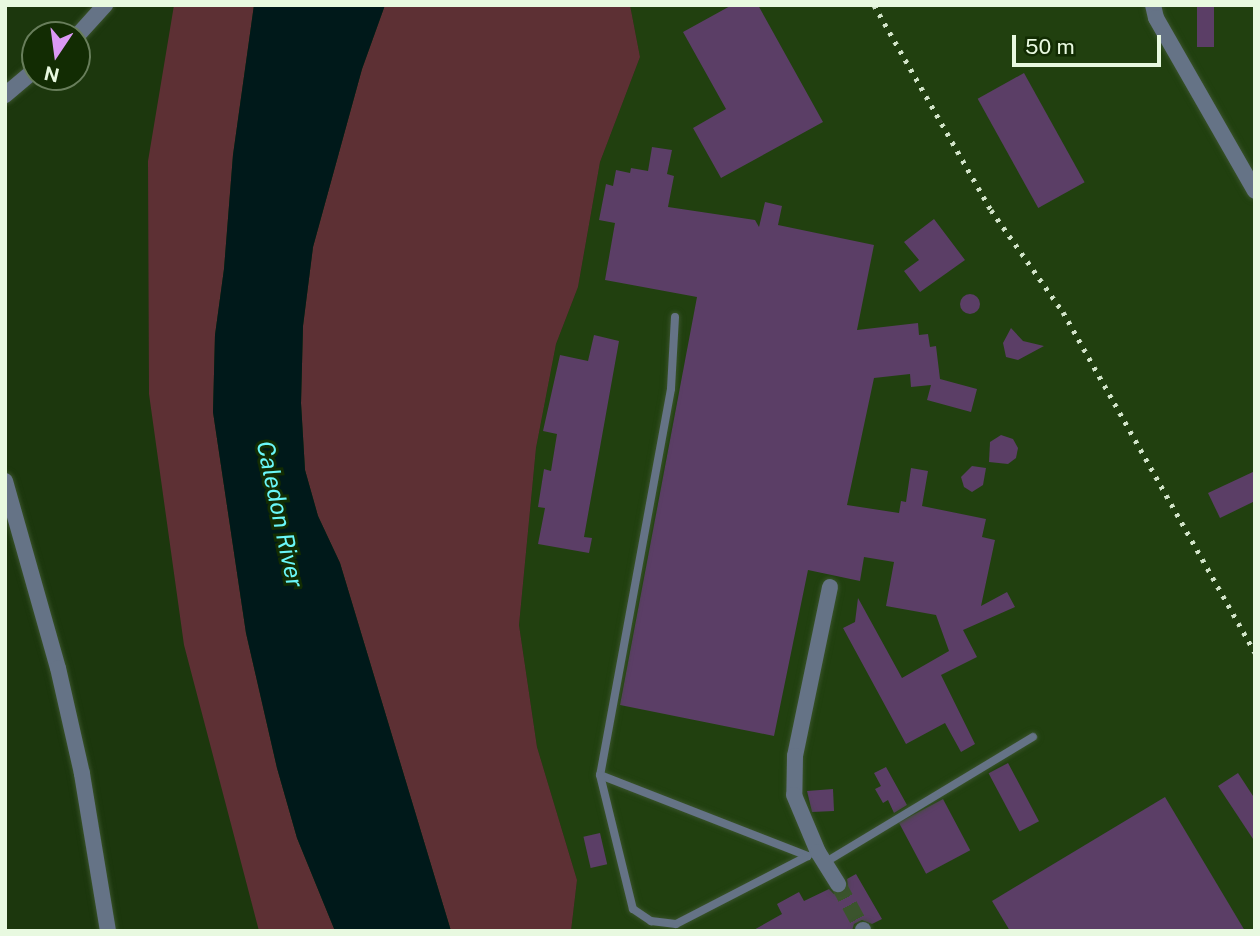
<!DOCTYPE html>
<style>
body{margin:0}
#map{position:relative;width:1260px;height:936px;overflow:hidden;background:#1c370d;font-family:"Public Sans",sans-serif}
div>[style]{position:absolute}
.built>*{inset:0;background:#21400f}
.green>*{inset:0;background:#5d3034}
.water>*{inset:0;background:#00191a}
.building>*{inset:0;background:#5b3e66;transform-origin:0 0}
.round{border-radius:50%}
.minor-tunnel>*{height:16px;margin-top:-8px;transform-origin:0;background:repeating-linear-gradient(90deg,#3b542d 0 16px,transparent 0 24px)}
.roads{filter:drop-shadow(0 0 2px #39522b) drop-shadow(0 0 2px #39522b)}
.service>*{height:8px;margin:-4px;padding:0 4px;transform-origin:4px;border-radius:4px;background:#657386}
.minor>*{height:16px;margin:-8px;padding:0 8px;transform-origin:8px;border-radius:8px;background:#657386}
.rail>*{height:5px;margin-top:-2.5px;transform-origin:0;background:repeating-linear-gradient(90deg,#d2e4c9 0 3.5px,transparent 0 10.5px)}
span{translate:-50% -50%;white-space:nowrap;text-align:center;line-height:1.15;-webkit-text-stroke:6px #122c03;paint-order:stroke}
.water-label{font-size:24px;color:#6af7f8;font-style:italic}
.frame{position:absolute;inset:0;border:7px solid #e8f9e0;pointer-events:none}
.north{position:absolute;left:21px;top:21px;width:70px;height:70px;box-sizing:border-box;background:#122c03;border:2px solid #687e5b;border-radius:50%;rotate:193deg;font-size:19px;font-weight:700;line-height:28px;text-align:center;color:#e8f9e0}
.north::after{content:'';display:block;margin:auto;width:24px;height:32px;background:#db99f5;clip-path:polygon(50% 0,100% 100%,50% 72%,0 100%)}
.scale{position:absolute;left:1012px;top:35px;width:149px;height:32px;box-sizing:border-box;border:4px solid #e8f9e0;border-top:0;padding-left:9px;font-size:21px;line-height:24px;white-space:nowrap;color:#e8f9e0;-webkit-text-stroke:5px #122c03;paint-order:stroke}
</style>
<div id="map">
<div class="built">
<div style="clip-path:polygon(630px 5px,1255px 5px,1255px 931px,571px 931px,577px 880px,537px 747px,519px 625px,536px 448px,556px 344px,578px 287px,600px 162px,640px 57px)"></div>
</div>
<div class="green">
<div style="clip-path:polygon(174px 5px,254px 5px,233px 155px,224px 269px,215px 335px,213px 412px,246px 633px,277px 768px,297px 838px,335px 931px,259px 931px,184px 645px,149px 394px,148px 161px)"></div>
<div style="clip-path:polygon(385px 5px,630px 5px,640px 57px,600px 162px,578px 287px,556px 344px,536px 448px,519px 625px,537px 747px,577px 880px,571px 931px,451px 931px,340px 563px,318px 516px,305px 470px,301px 403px,303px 326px,313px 247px,362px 69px)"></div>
</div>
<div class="water">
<div style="clip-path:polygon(254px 5px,385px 5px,362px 69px,313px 247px,303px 326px,301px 403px,305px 470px,318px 516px,340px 563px,451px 931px,335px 931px,297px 838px,277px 768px,246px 633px,213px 412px,215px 335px,224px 269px,233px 155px)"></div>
</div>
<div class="building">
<div style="clip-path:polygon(732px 5px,758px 5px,823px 122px,721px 178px,693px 128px,726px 109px,683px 32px)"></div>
<div style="left:1197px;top:5px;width:17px;height:42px"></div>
<div style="left:1024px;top:73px;width:125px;height:53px;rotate:61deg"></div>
<div style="clip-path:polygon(652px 147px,672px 150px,667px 174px,674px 176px,668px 207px,755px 220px,759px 227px,765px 202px,782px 206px,778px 225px,874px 245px,857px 330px,918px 323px,919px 335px,928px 334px,930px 347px,936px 346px,940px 379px,977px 389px,971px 412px,927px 400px,931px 385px,911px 387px,910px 374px,874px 378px,847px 505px,899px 513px,901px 501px,906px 502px,911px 468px,928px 471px,922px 506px,986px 519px,982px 537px,995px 540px,981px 606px,1007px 592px,1015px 607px,963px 630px,977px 657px,941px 675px,975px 744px,961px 752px,945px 723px,906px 744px,843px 628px,855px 622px,858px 598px,902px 678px,949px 651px,936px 615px,886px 606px,894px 562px,864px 557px,860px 581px,808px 570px,774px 736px,620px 705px,697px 297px,605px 280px,615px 223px,599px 220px,606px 184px,613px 186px,616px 170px,630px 173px,631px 168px,648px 171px)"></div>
<div style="clip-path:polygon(934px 219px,965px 260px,920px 292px,904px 271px,919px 260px,904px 242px)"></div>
<div class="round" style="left:960px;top:294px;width:20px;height:20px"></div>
<div style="clip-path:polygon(1011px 328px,1023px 341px,1044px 346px,1018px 360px,1006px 357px,1003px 343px)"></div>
<div style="clip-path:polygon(594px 335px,619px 341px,584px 537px,592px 538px,589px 553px,538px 544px,545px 508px,538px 507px,544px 469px,551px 471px,557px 434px,543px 431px,560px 355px,588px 361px)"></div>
<div style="clip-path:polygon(1001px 435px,1013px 439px,1018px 448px,1016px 458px,1008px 464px,989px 462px,990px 442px)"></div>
<div style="clip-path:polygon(972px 466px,986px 468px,983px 485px,972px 492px,964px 487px,961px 477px)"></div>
<div style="clip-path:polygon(1255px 471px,1255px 501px,1220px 518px,1208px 493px)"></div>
<div style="left:1008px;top:763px;width:66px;height:22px;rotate:62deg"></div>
<div style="clip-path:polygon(886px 767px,907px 805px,894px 813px,888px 800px,883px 803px,875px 789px,881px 786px,874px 773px)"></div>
<div style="clip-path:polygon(1238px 773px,1255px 799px,1255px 842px,1218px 786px)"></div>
<div style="clip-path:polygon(833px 789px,834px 811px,812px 812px,807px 791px)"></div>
<div style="clip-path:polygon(1165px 797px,1245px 931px,1010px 931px,992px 901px)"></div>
<div style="left:943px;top:799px;width:58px;height:50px;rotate:62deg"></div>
<div style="left:600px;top:833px;width:32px;height:17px;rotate:77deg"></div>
<div style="clip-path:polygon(856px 874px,882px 919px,872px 924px,862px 920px,854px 924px,852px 931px,752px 931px,782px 914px,777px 904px,799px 892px,804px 901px,829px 889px,834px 894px,843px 893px,848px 888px,847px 879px)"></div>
</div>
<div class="minor-tunnel">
<div style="left:838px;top:884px;width:52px;rotate:61.5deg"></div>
</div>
<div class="roads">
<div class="service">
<div style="left:675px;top:317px;width:72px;rotate:93.2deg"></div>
<div style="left:671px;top:389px;width:392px;rotate:100.4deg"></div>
<div style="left:600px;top:775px;width:223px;rotate:21.3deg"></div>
<div style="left:600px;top:775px;width:138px;rotate:76.2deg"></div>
<div style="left:633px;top:909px;width:22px;rotate:34deg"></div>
<div style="left:651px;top:921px;width:25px;rotate:7deg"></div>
<div style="left:676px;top:924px;width:148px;rotate:-27.3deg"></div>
<div style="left:824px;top:863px;width:244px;rotate:-31.1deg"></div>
</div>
<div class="minor">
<div style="left:1153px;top:5px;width:13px;rotate:77deg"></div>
<div style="left:1156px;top:18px;width:199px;rotate:60.2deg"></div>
<div style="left:77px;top:36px;width:42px;rotate:-47.9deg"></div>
<div style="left:5px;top:95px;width:39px;rotate:-40deg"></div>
<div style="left:5px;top:481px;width:194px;rotate:74.2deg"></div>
<div style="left:58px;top:668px;width:109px;rotate:77.2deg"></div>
<div style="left:82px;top:774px;width:159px;rotate:80.6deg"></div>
<div style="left:830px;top:587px;width:173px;rotate:101.7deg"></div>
<div style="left:795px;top:756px;width:39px;rotate:91deg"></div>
<div style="left:794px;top:795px;width:62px;rotate:67.2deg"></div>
<div style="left:818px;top:852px;width:38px;rotate:58deg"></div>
<div style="left:863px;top:930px;width:1px;rotate:90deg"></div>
</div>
</div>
<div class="rail">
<div style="left:874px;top:5px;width:236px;rotate:60.3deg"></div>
<div style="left:991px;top:210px;width:125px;rotate:54.8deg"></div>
<div style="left:1063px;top:312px;width:391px;rotate:60.6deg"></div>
</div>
<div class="water-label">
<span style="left:280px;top:514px;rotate:78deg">Caledon River</span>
</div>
<div class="frame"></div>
<div class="north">N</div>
<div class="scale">50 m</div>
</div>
